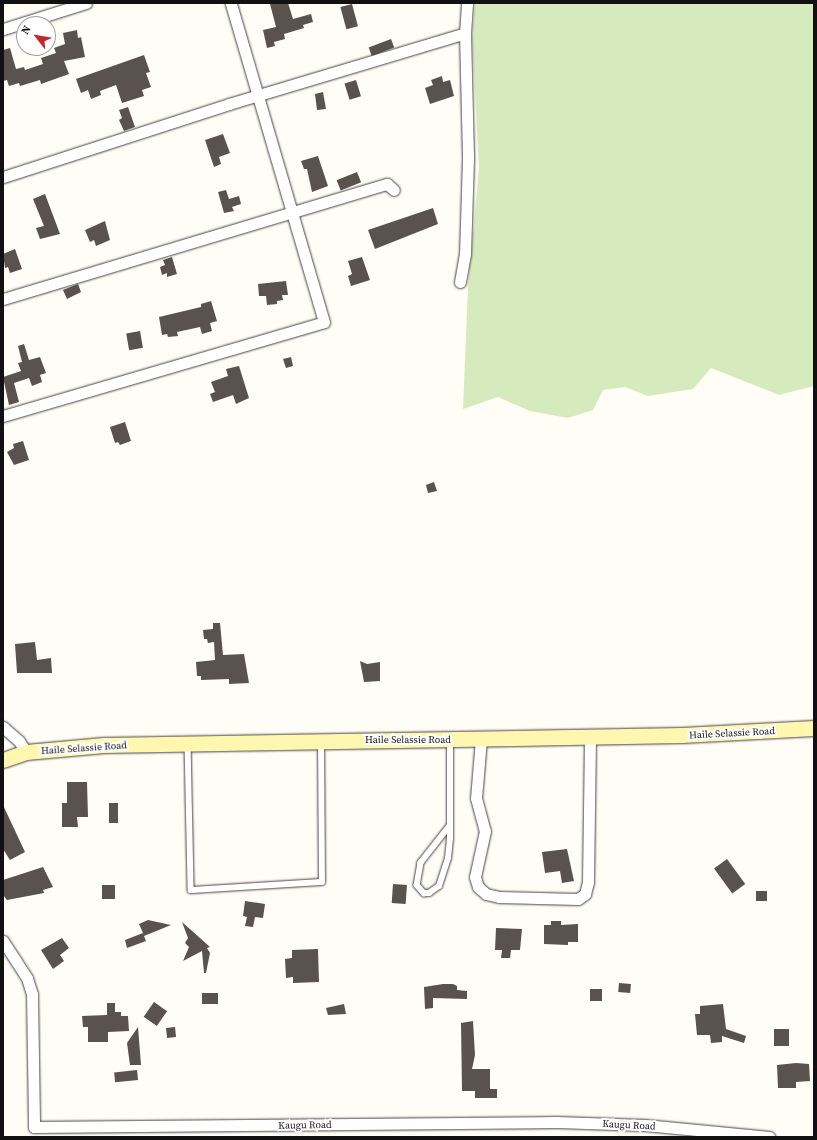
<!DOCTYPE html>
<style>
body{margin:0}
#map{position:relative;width:817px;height:1140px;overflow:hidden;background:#fffdf5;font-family:"Source Serif 4",serif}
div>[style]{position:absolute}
.green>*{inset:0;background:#d5ebbd}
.building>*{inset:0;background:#5a524d;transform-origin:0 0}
.roads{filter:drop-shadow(0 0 1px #444) drop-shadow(0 0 1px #444)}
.lane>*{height:5.5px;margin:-2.75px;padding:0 2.75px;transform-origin:2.75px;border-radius:2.75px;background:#fff}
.street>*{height:11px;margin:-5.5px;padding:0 5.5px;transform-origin:5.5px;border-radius:5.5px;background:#fff}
.secondary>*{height:15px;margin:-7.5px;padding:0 7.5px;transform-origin:7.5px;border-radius:7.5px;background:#fff6b0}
span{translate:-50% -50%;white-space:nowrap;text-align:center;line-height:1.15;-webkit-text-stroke:4px #fff;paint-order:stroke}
.street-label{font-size:10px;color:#111}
.frame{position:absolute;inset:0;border:4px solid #111;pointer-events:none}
.north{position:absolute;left:16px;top:16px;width:40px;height:40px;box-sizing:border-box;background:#fff;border:1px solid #a0a0a0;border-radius:50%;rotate:301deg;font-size:11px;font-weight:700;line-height:16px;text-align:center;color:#111}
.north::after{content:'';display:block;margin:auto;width:14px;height:18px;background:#c4262e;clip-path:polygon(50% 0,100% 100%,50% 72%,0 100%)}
</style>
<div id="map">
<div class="green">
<div style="clip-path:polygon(475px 3px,814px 3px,814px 386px,779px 395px,711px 368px,693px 389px,648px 396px,625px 387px,603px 390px,593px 410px,568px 418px,530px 411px,498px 397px,463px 409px,468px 287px,479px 168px,472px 36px)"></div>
</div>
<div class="building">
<div style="clip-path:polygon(288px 3px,293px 19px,311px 14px,313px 22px,303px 25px,304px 28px,284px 34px,285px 39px,274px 42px,275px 46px,267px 48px,263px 30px,276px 27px,270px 4px)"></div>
<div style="left:352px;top:4px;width:23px;height:12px;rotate:75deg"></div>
<div style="clip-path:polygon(77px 30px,78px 38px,81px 37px,85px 57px,64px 61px,69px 74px,41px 84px,40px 80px,20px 86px,19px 83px,9px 86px,7px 80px,3px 81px,3px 50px,10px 48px,16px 69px,24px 67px,25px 70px,43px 64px,41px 58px,56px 53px,54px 48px,65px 44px,63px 33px)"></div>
<div style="left:391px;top:39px;width:9px;height:24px;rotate:69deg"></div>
<div style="clip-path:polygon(144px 55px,150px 72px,146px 73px,151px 87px,142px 90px,144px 96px,122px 103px,116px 85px,100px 91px,101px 95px,91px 99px,88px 90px,81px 93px,76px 79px)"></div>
<div style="clip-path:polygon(442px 76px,443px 82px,450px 80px,454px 96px,430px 104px,425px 88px,433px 85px,431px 80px)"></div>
<div style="left:356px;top:80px;width:17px;height:12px;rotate:73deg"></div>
<div style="clip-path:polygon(323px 92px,326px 109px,317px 110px,315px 94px)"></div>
<div style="clip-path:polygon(128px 107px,135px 127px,124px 131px,119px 120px,122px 118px,119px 110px)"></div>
<div style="clip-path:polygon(223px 134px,230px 153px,219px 157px,221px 164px,214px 167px,205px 140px)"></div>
<div style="clip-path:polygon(318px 156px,328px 186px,312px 192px,307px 169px,304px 169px,301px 161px)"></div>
<div style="left:357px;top:172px;width:11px;height:22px;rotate:68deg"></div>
<div style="clip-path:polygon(226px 190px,229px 199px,239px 196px,241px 204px,232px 207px,234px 211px,224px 213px,218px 192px)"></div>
<div style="clip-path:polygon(45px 194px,60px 234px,40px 239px,36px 228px,44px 226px,33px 199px)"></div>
<div style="clip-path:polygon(433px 208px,438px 224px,375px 249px,368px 230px)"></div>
<div style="clip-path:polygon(105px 221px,110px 240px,96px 246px,94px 240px,90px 242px,85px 230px)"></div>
<div style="clip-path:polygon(15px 249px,22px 269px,10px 273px,8px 267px,5px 268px,3px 254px)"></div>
<div style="clip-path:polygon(172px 257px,177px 274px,167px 277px,167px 273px,162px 275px,160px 267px,165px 265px,163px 260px)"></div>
<div style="clip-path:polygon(362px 257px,370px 280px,351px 286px,348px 276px,352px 274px,348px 261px)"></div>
<div style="clip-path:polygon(286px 281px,288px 295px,282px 295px,283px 300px,277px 301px,277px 304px,267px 305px,266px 296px,259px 296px,258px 284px)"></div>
<div style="clip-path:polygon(78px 284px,81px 292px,67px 299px,63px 290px)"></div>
<div style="clip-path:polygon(211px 301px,217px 321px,210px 323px,212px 331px,202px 334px,200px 327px,177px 332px,178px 336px,168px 337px,167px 334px,162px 335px,159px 317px,201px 307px,201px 304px)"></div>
<div style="left:140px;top:331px;width:17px;height:14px;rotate:80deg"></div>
<div style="clip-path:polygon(24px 344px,29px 360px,40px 357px,46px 373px,40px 375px,42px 382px,32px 386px,29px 378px,14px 383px,19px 402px,9px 405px,3px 377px,21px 371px,18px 363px,22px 362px,18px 346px)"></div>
<div style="clip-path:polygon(291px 357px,293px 366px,286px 368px,283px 359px)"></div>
<div style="clip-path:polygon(239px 366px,249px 398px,236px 404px,233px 395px,213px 402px,210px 394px,215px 392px,211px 382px,228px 376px,226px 369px)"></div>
<div style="clip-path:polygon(125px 422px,131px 441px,120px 445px,118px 442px,115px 443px,110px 427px)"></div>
<div style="clip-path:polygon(23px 441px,29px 460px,14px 465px,7px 452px,14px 448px,13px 444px)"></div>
<div style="clip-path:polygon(434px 482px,437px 491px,428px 493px,426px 485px)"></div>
<div style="clip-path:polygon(213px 623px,220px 623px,223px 655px,244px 654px,249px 683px,229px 684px,229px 679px,201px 680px,201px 676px,197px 676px,196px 662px,215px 660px,214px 642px,208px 643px,207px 639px,204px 639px,203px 630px,213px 629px)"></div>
<div style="clip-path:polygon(35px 642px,37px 660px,51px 658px,52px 673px,17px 673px,15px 644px)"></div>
<div style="clip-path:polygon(360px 661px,367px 664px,380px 662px,380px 681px,364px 682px)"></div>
<div style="clip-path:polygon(67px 782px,87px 782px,88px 817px,77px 817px,78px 827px,62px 827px,62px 803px,67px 803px)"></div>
<div style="left:118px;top:803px;width:20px;height:9px;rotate:90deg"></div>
<div style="clip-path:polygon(3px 805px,25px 852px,10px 860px,3px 849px)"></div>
<div style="clip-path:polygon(567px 849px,574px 881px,562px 883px,560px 871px,545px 873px,542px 852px)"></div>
<div style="left:727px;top:859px;width:31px;height:16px;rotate:54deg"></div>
<div style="clip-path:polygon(43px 867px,53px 887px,43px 890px,44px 893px,7px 900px,3px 895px,3px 880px)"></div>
<div style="left:393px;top:884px;width:14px;height:19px;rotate:4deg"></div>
<div style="left:102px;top:885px;width:13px;height:14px"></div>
<div style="left:767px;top:891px;width:10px;height:11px;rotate:90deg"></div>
<div style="clip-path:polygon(245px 901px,265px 904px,263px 918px,255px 917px,253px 927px,245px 926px,247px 917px,243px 916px)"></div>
<div style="clip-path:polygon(148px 920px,171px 925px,144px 936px,146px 941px,127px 948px,125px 940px,143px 933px,139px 924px)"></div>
<div style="clip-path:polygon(551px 921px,561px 921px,561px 925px,578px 924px,578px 942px,568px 942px,568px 945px,544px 944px,544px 925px,551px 925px)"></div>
<div style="clip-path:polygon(182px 922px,210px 947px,207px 948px,210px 953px,206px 973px,204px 973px,202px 951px,183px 961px,189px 947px,185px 943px,188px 938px)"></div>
<div style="clip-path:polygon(496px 928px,522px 929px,520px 950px,511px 950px,510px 958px,501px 958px,502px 950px,495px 950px)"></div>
<div style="clip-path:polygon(62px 938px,69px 948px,60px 955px,64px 961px,53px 969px,41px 950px)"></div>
<div style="clip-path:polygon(318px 949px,319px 982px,293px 983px,293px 977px,286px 978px,285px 959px,292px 958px,292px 950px)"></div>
<div style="left:619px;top:983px;width:12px;height:9px;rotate:5deg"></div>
<div style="clip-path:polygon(443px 984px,453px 984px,457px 986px,457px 990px,467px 991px,467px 999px,433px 998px,433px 1008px,425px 1009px,424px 987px)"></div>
<div style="left:590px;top:989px;width:12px;height:12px"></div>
<div style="left:218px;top:993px;width:11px;height:16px;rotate:90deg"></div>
<div style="left:154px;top:1002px;width:16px;height:18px;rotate:35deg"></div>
<div style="clip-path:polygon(107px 1003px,115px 1003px,115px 1012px,121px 1012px,121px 1016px,128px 1016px,129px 1031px,108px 1032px,108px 1042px,88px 1042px,88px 1027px,83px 1027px,82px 1016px,107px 1015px)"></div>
<div style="clip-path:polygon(344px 1004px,346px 1014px,328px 1015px,326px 1008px)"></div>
<div style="clip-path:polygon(723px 1004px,726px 1029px,746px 1036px,744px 1043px,722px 1036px,722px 1042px,711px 1043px,710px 1035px,697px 1035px,695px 1014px,700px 1014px,700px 1006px)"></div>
<div style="clip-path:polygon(473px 1021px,475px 1055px,472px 1069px,490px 1069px,490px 1089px,497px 1089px,497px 1098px,475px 1098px,475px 1091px,462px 1091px,461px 1023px)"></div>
<div style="clip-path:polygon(138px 1027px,141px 1065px,130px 1065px,127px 1043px)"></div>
<div style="left:175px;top:1027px;width:10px;height:9px;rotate:84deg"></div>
<div style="left:789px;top:1029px;width:17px;height:15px;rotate:90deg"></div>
<div style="clip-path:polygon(796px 1063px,809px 1064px,810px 1081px,796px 1082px,796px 1088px,778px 1088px,777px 1065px)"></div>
<div style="left:137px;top:1070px;width:10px;height:23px;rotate:84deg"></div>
</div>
<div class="roads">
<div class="lane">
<div style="left:188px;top:743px;width:147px;rotate:88.8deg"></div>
<div style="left:191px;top:890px;width:131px;rotate:-3.5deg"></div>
<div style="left:322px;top:882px;width:139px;rotate:-90.4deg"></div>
<div style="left:450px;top:826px;width:47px;rotate:128.1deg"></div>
<div style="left:421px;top:863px;width:22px;rotate:100deg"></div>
<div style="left:417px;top:885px;width:11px;rotate:49deg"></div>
<div style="left:424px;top:893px;width:5px"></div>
<div style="left:429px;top:893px;width:12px;rotate:-35deg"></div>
<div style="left:439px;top:886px;width:29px;rotate:-72deg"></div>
<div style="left:448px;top:858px;width:19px;rotate:-84deg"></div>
<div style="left:450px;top:839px;width:99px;rotate:-90deg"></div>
</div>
<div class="street">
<div style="left:3px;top:29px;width:87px;rotate:-17.4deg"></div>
<div style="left:3px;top:177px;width:237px;rotate:-17.9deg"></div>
<div style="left:229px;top:104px;width:246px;rotate:-16.7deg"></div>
<div style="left:460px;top:282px;width:28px;rotate:-80deg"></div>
<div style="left:465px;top:254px;width:98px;rotate:-88.2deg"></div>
<div style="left:468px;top:156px;width:123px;rotate:-91.4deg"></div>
<div style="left:465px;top:33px;width:30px;rotate:-86deg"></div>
<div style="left:3px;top:299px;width:401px;rotate:-16.7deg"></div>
<div style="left:387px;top:184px;width:9px;rotate:41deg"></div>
<div style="left:3px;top:416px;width:334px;rotate:-16.3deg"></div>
<div style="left:324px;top:322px;width:332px;rotate:-106.3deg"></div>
<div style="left:3px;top:727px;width:21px;rotate:41deg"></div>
<div style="left:19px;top:741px;width:13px;rotate:58deg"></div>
<div style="left:481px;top:739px;width:59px;rotate:94.8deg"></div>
<div style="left:476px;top:798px;width:34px;rotate:75deg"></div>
<div style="left:485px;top:831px;width:47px;rotate:102.3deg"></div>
<div style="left:475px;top:877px;width:10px;rotate:73deg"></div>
<div style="left:478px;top:887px;width:11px;rotate:41deg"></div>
<div style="left:486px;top:894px;width:13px;rotate:13deg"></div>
<div style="left:499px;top:897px;width:79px;rotate:1.5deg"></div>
<div style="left:578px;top:899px;width:9px;rotate:-36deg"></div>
<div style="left:585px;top:894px;width:12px;rotate:-76deg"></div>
<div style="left:588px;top:882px;width:145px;rotate:-89.2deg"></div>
<div style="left:3px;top:941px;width:44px;rotate:57deg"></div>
<div style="left:27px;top:978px;width:17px;rotate:73deg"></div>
<div style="left:32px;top:994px;width:133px;rotate:89.1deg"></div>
<div style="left:34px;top:1127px;width:523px;rotate:-0.55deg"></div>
<div style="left:557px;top:1122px;width:88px;rotate:2deg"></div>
<div style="left:645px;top:1125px;width:125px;rotate:5.5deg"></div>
</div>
<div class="secondary">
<div style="left:3px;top:760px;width:24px;rotate:-19deg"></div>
<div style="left:26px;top:752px;width:78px;rotate:-5.1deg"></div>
<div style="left:104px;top:745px;width:578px;rotate:-0.99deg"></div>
<div style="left:682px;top:735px;width:132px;rotate:-3deg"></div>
</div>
</div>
<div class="street-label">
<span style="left:732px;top:733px;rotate:-3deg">Haile Selassie Road</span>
<span style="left:408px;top:740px">Haile Selassie Road</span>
<span style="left:84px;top:748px;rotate:-4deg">Haile Selassie Road</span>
<span style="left:305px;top:1125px;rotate:-1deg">Kaugu Road</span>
<span style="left:629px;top:1125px;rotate:3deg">Kaugu Road</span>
</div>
<div class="frame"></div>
<div class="north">N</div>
</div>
